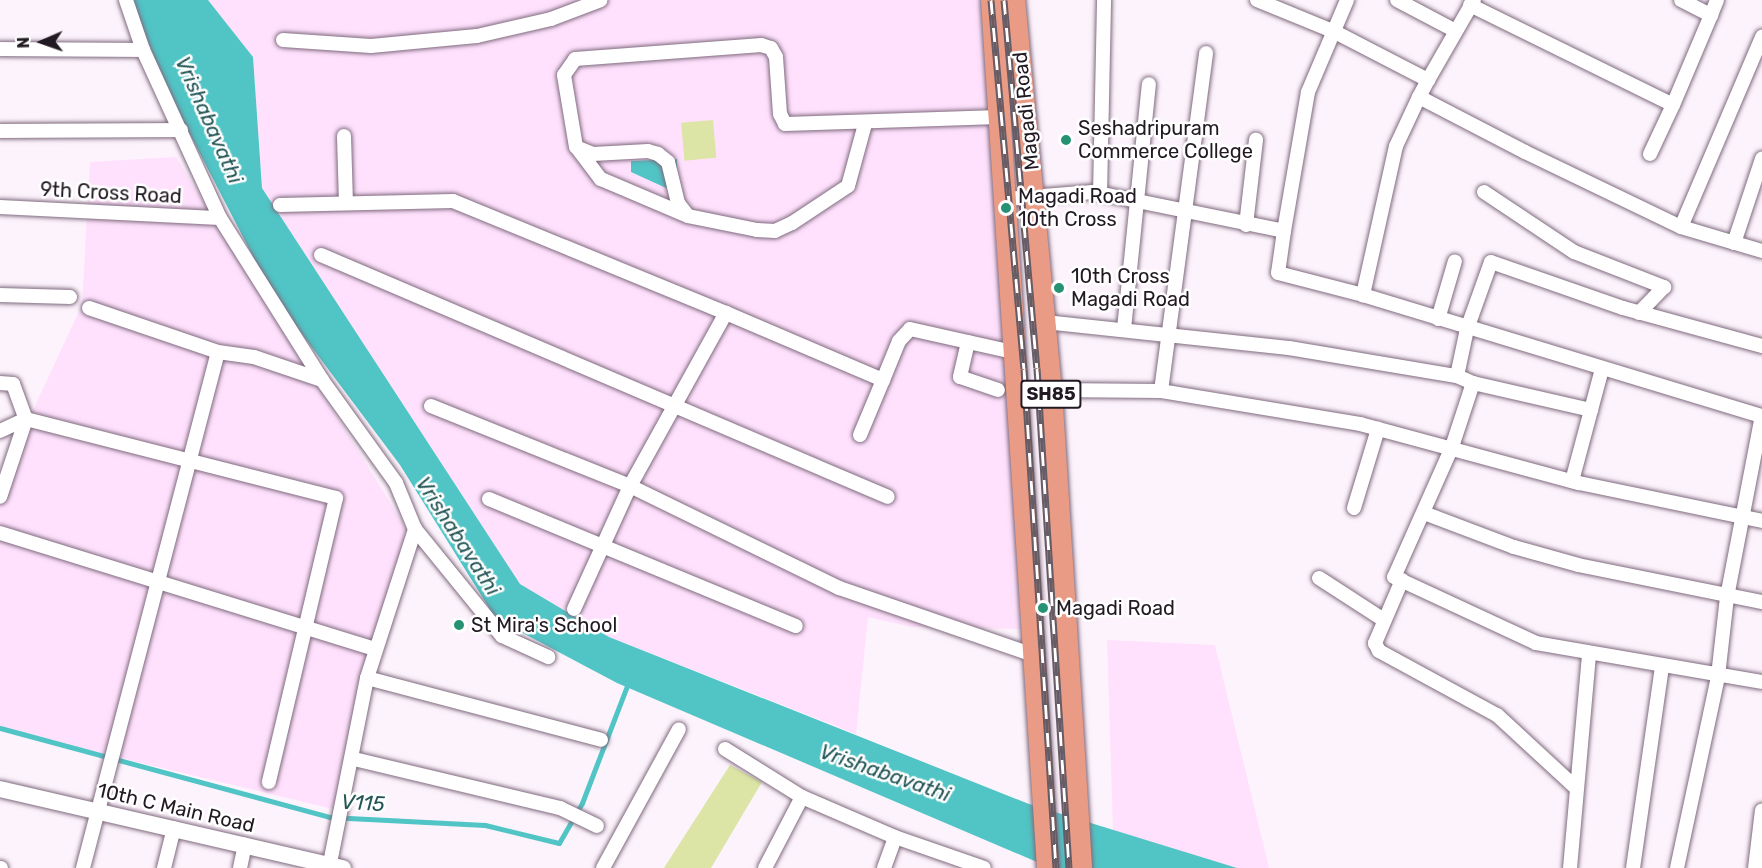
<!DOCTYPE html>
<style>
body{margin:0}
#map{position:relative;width:1762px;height:868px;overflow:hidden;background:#fdf3fc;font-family:Rubik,sans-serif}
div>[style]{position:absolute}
.built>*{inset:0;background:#ffe1fd}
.green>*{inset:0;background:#dce5a6;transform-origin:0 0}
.water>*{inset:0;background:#51c4c5}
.stream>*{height:5px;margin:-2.5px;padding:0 2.5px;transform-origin:2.5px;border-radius:2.5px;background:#51c4c5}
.roads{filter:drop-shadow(0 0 2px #7f6a7e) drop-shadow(0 0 2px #7f6a7e)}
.minor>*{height:14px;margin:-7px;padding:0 7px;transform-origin:7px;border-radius:7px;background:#fff}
.tertiary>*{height:16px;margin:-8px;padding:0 8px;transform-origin:8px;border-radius:8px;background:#fff}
.primary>*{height:22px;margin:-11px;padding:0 11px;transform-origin:11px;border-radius:11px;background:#ea9b85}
.rail>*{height:7px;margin-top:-3.5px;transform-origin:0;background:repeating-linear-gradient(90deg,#fff 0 14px,#655c65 0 28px);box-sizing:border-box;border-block:2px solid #655c65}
.dots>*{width:16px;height:16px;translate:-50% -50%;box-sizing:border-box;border:3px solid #fff;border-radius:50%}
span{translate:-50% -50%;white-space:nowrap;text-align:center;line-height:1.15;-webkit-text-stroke:5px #fff;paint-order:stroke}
.shield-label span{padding:2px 4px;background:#fff;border:2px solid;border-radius:4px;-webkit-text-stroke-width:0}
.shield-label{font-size:18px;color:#221a22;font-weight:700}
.street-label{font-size:20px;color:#221a22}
.poi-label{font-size:20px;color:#221a22}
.left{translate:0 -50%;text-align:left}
.water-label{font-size:21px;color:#255657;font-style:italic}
.north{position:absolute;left:12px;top:12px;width:60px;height:60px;-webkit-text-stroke:4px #fff;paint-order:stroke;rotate:268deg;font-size:16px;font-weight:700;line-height:24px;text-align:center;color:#221a22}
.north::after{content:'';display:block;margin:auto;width:21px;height:27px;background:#221a22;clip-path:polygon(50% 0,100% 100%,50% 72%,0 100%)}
</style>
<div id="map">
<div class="built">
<div style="clip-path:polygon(208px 0,979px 0,998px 205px,1020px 629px,912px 627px,868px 617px,856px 734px,609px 637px,520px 584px,262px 188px,253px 57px)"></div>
<div style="clip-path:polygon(176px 157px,409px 533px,333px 809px,0 729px,0 489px,6px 468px,82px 305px,90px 162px)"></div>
<div style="clip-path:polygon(1107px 640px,1215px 645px,1269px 868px,1237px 868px,1113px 832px)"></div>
</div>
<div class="green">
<div style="left:713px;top:120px;width:38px;height:32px;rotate:85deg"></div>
<div style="clip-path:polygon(730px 765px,762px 782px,711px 868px,664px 868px)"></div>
</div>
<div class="water">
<div style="clip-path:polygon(132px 0,208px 0,253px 57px,262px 188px,520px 584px,609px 637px,1029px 804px,1237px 868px,1051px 868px,617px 683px,496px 619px,400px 465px,274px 297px,166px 88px)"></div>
<div style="clip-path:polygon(677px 159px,677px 193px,631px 172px,631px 161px)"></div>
</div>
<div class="stream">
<div style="left:0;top:728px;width:341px;rotate:15.1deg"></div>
<div style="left:329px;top:817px;width:156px;rotate:2.9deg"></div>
<div style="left:485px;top:825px;width:76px;rotate:13.7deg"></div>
<div style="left:559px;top:843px;width:46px;rotate:-60.1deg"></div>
<div style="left:582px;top:803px;width:129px;rotate:-69deg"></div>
</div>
<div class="roads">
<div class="minor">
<div style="left:126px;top:0;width:53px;rotate:71.2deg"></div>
<div style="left:143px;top:50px;width:185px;rotate:65.4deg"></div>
<div style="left:220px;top:218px;width:191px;rotate:57.8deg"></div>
<div style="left:1257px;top:0;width:84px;rotate:22.3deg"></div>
<div style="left:1335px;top:32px;width:105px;rotate:27.3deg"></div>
<div style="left:1428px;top:80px;width:19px;rotate:118deg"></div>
<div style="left:1419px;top:97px;width:119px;rotate:27.4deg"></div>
<div style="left:1525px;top:152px;width:173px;rotate:25.7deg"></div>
<div style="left:1681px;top:227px;width:84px;rotate:16.5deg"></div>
<div style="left:1397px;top:0;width:64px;rotate:27.8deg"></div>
<div style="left:1681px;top:0;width:34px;rotate:27deg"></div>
<div style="left:1711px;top:15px;width:16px;rotate:-68deg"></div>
<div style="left:1470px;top:5px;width:226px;rotate:26.2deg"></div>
<div style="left:1673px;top:105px;width:98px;rotate:-67.1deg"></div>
<div style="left:283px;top:40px;width:88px;rotate:3.9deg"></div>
<div style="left:371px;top:46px;width:106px;rotate:-5.4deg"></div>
<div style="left:477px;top:36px;width:76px;rotate:-12.9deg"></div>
<div style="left:551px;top:19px;width:53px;rotate:-20.8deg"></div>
<div style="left:0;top:49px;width:143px;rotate:0.4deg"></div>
<div style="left:1428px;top:80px;width:92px;rotate:-60.1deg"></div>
<div style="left:1419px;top:97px;width:54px;rotate:115.1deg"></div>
<div style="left:1396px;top:146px;width:153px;rotate:102.5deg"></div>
<div style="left:1363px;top:295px;width:417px;rotate:16.9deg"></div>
<div style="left:865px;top:124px;width:64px;rotate:105.3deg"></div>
<div style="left:848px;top:186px;width:67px;rotate:146.5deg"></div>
<div style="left:792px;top:223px;width:19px;rotate:155deg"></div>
<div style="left:775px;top:231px;width:18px;rotate:-177deg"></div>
<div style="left:757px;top:230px;width:70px;rotate:-168.5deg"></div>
<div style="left:688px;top:216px;width:16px;rotate:-128deg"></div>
<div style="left:678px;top:203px;width:42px;rotate:-103.7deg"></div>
<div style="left:668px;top:162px;width:13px;rotate:-141deg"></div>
<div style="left:658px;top:154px;width:10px;rotate:-163deg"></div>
<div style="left:648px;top:151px;width:55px;rotate:176.9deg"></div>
<div style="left:593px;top:154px;width:18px;rotate:-158deg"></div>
<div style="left:576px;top:147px;width:73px;rotate:-99.5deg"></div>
<div style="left:564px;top:75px;width:19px;rotate:-55deg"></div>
<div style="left:575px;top:59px;width:187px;rotate:-4.3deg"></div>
<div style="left:761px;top:45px;width:10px;rotate:17deg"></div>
<div style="left:771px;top:48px;width:10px;rotate:61deg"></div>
<div style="left:776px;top:57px;width:57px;rotate:86deg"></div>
<div style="left:780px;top:114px;width:11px;rotate:63deg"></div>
<div style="left:785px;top:124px;width:215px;rotate:-1.9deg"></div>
<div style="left:0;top:131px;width:181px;rotate:-0.3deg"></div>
<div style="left:344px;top:136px;width:67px;rotate:88.3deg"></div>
<div style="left:578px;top:149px;width:38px;rotate:53deg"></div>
<div style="left:601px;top:179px;width:92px;rotate:23deg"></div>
<div style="left:1650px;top:154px;width:54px;rotate:-64.9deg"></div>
<div style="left:1484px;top:192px;width:108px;rotate:33.7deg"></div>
<div style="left:1574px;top:252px;width:97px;rotate:21.3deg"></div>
<div style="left:1664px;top:287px;width:36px;rotate:134deg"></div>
<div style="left:1100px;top:194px;width:194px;rotate:-88.8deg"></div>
<div style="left:1006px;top:199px;width:87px;rotate:-4.6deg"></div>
<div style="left:1093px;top:192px;width:195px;rotate:11.5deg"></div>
<div style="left:1284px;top:231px;width:42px;rotate:98.1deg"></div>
<div style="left:1278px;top:273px;width:88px;rotate:14.5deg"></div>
<div style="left:280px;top:205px;width:173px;rotate:-1.3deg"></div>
<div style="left:453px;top:201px;width:295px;rotate:22.3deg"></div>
<div style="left:0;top:207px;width:220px;rotate:2.9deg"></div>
<div style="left:1246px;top:225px;width:86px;rotate:-83.3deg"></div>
<div style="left:1681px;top:227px;width:207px;rotate:-66.9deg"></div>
<div style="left:1284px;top:231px;width:141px;rotate:-80.2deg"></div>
<div style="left:1308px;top:92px;width:100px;rotate:-67deg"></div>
<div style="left:1734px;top:243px;width:89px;rotate:-71.6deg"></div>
<div style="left:321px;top:255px;width:616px;rotate:23.11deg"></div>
<div style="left:0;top:295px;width:70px;rotate:1.6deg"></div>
<div style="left:89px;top:308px;width:136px;rotate:18.8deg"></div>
<div style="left:1438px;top:319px;width:60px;rotate:-73.7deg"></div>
<div style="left:1045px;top:322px;width:245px;rotate:6.1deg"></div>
<div style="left:1289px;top:348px;width:170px;rotate:9.5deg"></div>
<div style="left:1457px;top:376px;width:17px;rotate:24deg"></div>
<div style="left:1473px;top:383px;width:67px;rotate:108.2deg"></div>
<div style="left:1452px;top:447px;width:142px;rotate:114deg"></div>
<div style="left:1394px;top:577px;width:157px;rotate:24.9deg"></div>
<div style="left:1536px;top:643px;width:229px;rotate:9.8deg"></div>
<div style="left:1124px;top:329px;width:246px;rotate:-84.2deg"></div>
<div style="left:968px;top:342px;width:36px;rotate:103deg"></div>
<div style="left:960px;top:377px;width:40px;rotate:18.9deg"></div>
<div style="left:1457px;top:376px;width:48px;rotate:-78deg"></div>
<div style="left:1467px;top:329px;width:71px;rotate:-70.3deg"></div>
<div style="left:1491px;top:262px;width:140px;rotate:19.2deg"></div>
<div style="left:1623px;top:308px;width:144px;rotate:15.3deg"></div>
<div style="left:0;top:383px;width:13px;rotate:4deg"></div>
<div style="left:13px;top:384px;width:37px;rotate:70deg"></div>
<div style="left:26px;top:419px;width:82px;rotate:108.4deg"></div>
<div style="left:1473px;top:383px;width:121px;rotate:12.9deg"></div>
<div style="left:1591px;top:410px;width:42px;rotate:-75deg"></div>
<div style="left:1051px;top:390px;width:110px;rotate:0.5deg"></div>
<div style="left:1161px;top:391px;width:202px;rotate:9.4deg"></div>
<div style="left:1360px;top:424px;width:227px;rotate:15.1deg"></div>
<div style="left:1579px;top:483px;width:187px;rotate:11.7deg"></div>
<div style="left:1161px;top:391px;width:341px;rotate:-82.4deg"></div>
<div style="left:431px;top:406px;width:214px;rotate:21.9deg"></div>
<div style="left:630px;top:486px;width:233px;rotate:26deg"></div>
<div style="left:839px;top:588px;width:206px;rotate:19deg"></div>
<div style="left:0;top:431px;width:29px;rotate:-25deg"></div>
<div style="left:26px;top:419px;width:320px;rotate:14.3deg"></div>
<div style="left:336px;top:498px;width:292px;rotate:103.3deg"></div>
<div style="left:860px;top:435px;width:60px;rotate:-67.3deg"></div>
<div style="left:1572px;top:481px;width:73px;rotate:-75deg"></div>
<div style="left:489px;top:499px;width:332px;rotate:22.5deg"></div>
<div style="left:1354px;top:508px;width:83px;rotate:-73.1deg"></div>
<div style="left:1424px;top:513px;width:96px;rotate:20.7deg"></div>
<div style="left:1514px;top:547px;width:66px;rotate:15.7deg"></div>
<div style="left:1578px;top:565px;width:188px;rotate:11.4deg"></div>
<div style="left:0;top:533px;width:393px;rotate:17.2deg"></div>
<div style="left:1319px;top:578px;width:77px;rotate:32.9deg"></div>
<div style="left:1402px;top:580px;width:69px;rotate:113.2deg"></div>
<div style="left:1375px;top:643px;width:9px;rotate:63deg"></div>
<div style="left:1379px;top:651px;width:134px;rotate:28.5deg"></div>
<div style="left:1497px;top:715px;width:106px;rotate:42.7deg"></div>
<div style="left:574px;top:609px;width:135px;rotate:-65.5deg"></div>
<div style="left:630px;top:486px;width:198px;rotate:-61deg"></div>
<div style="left:726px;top:313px;width:171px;rotate:23.1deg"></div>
<div style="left:883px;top:380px;width:42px;rotate:-67.7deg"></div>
<div style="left:899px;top:341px;width:16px;rotate:-47deg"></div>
<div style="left:910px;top:329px;width:110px;rotate:12.6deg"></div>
<div style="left:367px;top:678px;width:242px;rotate:14.8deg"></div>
<div style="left:725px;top:749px;width:91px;rotate:31.9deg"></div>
<div style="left:802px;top:797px;width:101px;rotate:23.3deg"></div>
<div style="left:895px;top:837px;width:94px;rotate:19.2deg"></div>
<div style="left:354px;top:759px;width:212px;rotate:13.4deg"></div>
<div style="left:560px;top:808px;width:41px;rotate:25.9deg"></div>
<div style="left:0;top:868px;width:1px"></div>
<div style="left:83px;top:868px;width:533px;rotate:-75.34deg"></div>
<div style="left:218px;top:352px;width:36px;rotate:8deg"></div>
<div style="left:254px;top:357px;width:72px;rotate:18.7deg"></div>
<div style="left:322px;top:380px;width:127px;rotate:54.3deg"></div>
<div style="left:396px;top:483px;width:50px;rotate:67.6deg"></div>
<div style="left:164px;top:868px;width:41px;rotate:-76deg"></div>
<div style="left:240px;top:868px;width:24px;rotate:-78deg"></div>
<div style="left:329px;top:868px;width:194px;rotate:-78.7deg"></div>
<div style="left:367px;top:678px;width:157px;rotate:-72.1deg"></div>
<div style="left:415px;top:529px;width:138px;rotate:50.9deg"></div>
<div style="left:502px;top:636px;width:51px;rotate:24.5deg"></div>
<div style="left:603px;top:868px;width:158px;rotate:-61.3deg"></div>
<div style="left:765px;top:868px;width:80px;rotate:-62.5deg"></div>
<div style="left:884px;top:868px;width:33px;rotate:-70deg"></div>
<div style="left:1570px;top:868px;width:216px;rotate:-84.9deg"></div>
<div style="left:1633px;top:868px;width:204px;rotate:-81.8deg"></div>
<div style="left:1677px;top:868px;width:196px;rotate:-77.9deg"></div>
<div style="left:1718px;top:676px;width:80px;rotate:-83.5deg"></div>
<div style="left:1727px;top:597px;width:184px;rotate:-79.1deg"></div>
<div style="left:1755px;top:868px;width:58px;rotate:-83.1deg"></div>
</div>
<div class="tertiary">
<div style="left:0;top:789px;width:352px;rotate:13deg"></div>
</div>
<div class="primary">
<div style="left:992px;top:0;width:870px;rotate:86.31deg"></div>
<div style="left:1014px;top:0;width:392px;rotate:84.6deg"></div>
<div style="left:1051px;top:390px;width:479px;rotate:86.4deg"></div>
</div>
</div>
<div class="rail">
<div style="left:991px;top:0;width:370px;rotate:84.9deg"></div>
<div style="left:1024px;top:369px;width:500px;rotate:86.33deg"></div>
<div style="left:1004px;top:0;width:369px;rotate:84.9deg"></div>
<div style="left:1037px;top:368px;width:501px;rotate:86.34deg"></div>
</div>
<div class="dots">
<div style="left:1066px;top:140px;background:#259373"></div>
<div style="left:1006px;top:208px;background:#259373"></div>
<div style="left:1059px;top:288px;background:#259373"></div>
<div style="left:1043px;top:608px;background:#259373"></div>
<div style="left:459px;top:625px;background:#259373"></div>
</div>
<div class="shield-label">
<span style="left:1051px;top:394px">SH85</span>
</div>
<div class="street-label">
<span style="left:1026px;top:111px;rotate:-96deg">Magadi Road</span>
<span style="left:111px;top:193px;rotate:3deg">9th Cross Road</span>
<span style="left:176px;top:808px;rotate:13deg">10th C Main Road</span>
</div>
<div class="poi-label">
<span class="left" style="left:1078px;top:140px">Seshadripuram<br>Commerce College</span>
<span class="left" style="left:1018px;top:208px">Magadi Road<br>10th Cross</span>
<span class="left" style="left:1071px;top:288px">10th Cross<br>Magadi Road</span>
<span class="left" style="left:1056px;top:608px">Magadi Road</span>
<span class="left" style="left:471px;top:625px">St Mira's School</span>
</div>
<div class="water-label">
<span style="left:209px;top:120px;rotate:66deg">Vrishabavathi</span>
<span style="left:458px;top:536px;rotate:57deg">Vrishabavathi</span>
<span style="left:885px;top:773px;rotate:19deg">Vrishabavathi</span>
<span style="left:363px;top:803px;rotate:3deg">V115</span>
</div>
<div class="north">N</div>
</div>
